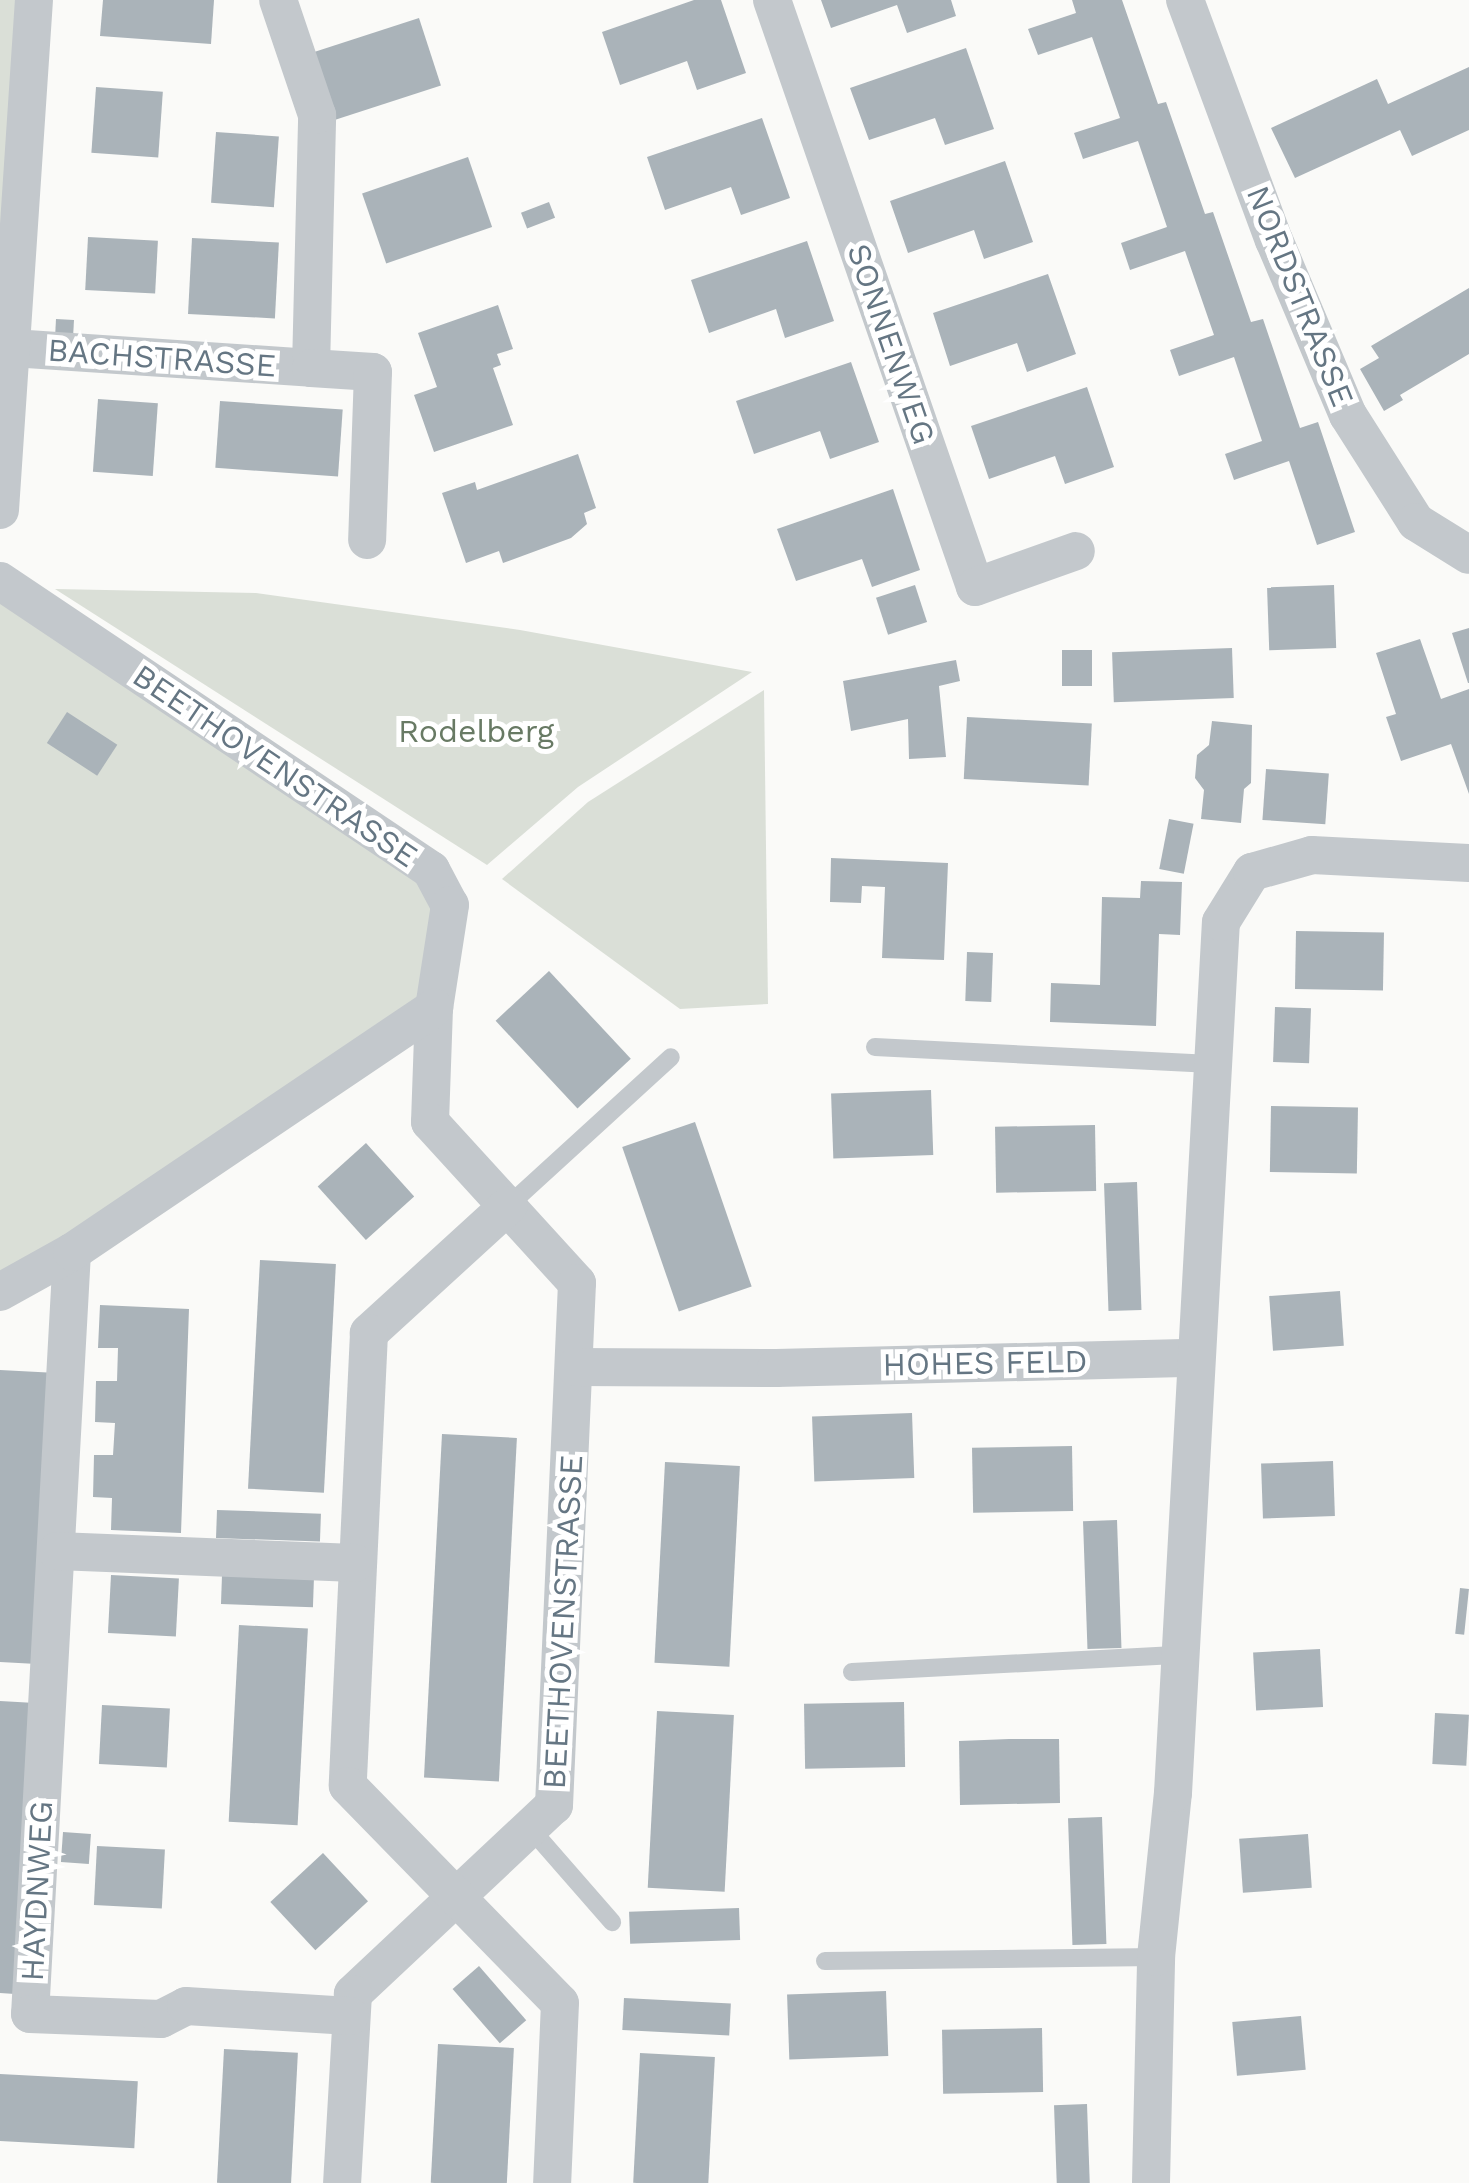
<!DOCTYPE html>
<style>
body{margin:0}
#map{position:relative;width:1469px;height:2183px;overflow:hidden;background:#fafaf8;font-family:"Work Sans",sans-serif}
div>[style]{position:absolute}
.green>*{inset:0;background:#dadfd7}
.building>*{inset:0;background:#aab3b9;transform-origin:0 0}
.service>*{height:18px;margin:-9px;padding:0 9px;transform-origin:9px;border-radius:9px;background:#c3c8cc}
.minor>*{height:38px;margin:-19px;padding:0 19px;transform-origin:19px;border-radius:19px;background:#c3c8cc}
span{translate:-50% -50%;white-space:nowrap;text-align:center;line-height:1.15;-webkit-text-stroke:10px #fff;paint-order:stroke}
.street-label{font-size:32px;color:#657683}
.park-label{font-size:32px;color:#687a64}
</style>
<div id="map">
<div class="green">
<div style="clip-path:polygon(0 0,30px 0,0 493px)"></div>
<div style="clip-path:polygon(0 581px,431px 870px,434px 1008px,0 1292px)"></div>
<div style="clip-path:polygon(55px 589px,256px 593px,520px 630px,752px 672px,578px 787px,487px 865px)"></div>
<div style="clip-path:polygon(764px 690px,768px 1004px,680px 1009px,502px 879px,588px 802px)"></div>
</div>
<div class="building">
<div style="clip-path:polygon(103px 0,214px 0,211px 44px,100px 36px)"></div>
<div style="clip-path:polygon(694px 0,721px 0,746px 73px,697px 90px,687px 61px,620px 85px,602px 32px)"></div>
<div style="clip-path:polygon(821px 0,951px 0,956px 16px,907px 33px,897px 5px,831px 28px)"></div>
<div style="clip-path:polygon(1072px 0,1122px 0,1158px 104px,1166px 102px,1205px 214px,1213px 212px,1251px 322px,1263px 319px,1300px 428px,1318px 422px,1355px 532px,1317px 545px,1289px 461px,1234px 480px,1225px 454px,1262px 441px,1234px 357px,1179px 376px,1170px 350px,1214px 335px,1185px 251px,1130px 270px,1121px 243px,1167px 227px,1138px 141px,1083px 159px,1074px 133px,1120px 118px,1092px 37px,1038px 55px,1028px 29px,1076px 13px)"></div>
<div style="left:419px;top:18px;width:71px;height:111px;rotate:72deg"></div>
<div style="clip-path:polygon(966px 48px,994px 129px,945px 145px,935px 118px,869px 140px,850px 88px)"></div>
<div style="clip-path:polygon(1469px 67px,1469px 130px,1412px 156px,1400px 130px,1295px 178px,1271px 128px,1377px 79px,1388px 104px)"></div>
<div style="left:96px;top:87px;width:67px;height:66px;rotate:4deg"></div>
<div style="clip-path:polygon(762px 118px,790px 198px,741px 215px,731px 187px,665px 210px,647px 157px)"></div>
<div style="left:216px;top:132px;width:63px;height:71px;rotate:4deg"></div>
<div style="left:468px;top:157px;width:74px;height:112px;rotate:71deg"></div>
<div style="clip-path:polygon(1005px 161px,1033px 242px,984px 259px,974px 230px,908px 253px,890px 201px)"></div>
<div style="left:549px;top:202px;width:17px;height:30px;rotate:69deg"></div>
<div style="left:88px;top:237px;width:70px;height:53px;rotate:3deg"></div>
<div style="left:192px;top:238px;width:87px;height:76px;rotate:3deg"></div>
<div style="clip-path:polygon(807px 241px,834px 321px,785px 338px,776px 309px,709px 333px,691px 280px)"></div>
<div style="clip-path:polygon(1048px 274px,1076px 354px,1027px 372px,1017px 343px,950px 366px,933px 313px)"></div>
<div style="clip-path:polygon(1469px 288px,1469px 354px,1400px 395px,1403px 400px,1384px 411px,1360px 369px,1379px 358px,1371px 346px)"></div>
<div style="clip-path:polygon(498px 305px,513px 349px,497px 354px,501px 365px,493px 368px,513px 425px,434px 452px,414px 395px,437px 387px,418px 333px)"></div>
<div style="left:56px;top:319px;width:18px;height:25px;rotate:3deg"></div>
<div style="clip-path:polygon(851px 362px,879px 442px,830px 459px,820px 431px,754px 454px,736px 401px)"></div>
<div style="clip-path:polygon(1087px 387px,1114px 467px,1065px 484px,1055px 456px,989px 479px,971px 426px)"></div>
<div style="left:98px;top:399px;width:60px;height:73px;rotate:4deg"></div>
<div style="left:220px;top:401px;width:123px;height:67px;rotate:4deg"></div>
<div style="clip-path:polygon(578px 454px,596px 508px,584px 513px,587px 524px,571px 538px,503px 563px,499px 551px,466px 563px,442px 493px,475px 482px,477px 490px)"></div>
<div style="clip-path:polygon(893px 489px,920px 570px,872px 587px,862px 559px,796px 581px,777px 529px)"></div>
<div style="left:915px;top:585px;width:39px;height:41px;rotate:72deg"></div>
<div style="left:1334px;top:585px;width:63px;height:67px;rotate:88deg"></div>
<div style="clip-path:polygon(1469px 628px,1469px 683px,1468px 683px,1452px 633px)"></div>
<div style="clip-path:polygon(1420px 639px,1441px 699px,1469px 689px,1469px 794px,1451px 744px,1401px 761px,1386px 717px,1396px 714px,1376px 653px)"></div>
<div style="left:1232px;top:648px;width:50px;height:120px;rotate:88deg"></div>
<div style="left:1092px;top:650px;width:36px;height:30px;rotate:90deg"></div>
<div style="clip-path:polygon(956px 660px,960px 681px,939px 686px,946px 757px,909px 759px,908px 719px,851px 731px,843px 681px)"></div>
<div style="left:67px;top:712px;width:60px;height:37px;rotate:33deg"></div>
<div style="left:967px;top:717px;width:125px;height:62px;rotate:3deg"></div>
<div style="clip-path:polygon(1212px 721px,1252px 725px,1251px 783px,1244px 789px,1241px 823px,1201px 819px,1204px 790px,1195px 778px,1197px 755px,1209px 745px)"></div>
<div style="left:1266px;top:769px;width:63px;height:51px;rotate:4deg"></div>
<div style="left:1169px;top:819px;width:25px;height:51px;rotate:11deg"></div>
<div style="clip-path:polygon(831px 858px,948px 863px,944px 960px,882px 958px,885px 887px,862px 886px,861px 903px,830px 902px)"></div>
<div style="clip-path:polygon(1141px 881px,1182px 882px,1180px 935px,1159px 934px,1156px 1026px,1050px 1022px,1051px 983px,1100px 985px,1102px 897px,1140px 898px)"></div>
<div style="left:1296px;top:931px;width:88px;height:58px;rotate:1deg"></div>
<div style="left:967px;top:952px;width:26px;height:49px;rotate:2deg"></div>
<div style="left:549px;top:971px;width:120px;height:73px;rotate:47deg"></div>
<div style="left:1275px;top:1007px;width:36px;height:55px;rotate:2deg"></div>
<div style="left:931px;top:1090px;width:65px;height:100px;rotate:88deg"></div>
<div style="left:1271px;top:1106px;width:87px;height:66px;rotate:1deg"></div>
<div style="left:695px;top:1122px;width:174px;height:77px;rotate:71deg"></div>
<div style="left:1095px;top:1125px;width:66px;height:100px;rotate:89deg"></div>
<div style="left:366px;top:1143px;width:72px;height:65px;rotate:48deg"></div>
<div style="left:1137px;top:1182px;width:128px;height:33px;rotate:88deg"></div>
<div style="left:260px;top:1260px;width:76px;height:229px;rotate:3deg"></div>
<div style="left:1340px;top:1291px;width:55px;height:71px;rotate:86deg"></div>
<div style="clip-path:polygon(100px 1305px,189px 1309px,181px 1533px,111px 1530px,112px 1498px,93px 1497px,94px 1455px,113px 1455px,115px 1423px,95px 1422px,96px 1381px,117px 1381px,118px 1348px,98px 1348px)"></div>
<div style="clip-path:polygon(0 1370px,57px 1373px,37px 1664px,0 1662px)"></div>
<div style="left:912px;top:1413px;width:65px;height:100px;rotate:88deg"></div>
<div style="left:442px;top:1434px;width:75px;height:344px;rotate:3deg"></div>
<div style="left:1072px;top:1446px;width:65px;height:100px;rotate:89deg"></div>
<div style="left:1333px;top:1461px;width:55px;height:72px;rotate:88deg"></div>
<div style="left:665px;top:1462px;width:75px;height:201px;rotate:3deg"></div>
<div style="left:217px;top:1510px;width:104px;height:28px;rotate:2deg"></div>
<div style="left:1117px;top:1520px;width:128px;height:34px;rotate:88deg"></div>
<div style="left:111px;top:1575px;width:68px;height:58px;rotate:3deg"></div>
<div style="left:222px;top:1575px;width:92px;height:29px;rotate:2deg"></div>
<div style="left:1460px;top:1588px;width:9px;height:46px;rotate:6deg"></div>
<div style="left:239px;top:1625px;width:69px;height:197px;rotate:3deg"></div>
<div style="left:1320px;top:1649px;width:58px;height:67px;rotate:87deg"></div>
<div style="clip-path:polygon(0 1701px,35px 1703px,15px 1994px,0 1993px)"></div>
<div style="left:904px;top:1702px;width:65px;height:100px;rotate:89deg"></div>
<div style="left:102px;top:1705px;width:68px;height:59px;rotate:3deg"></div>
<div style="left:657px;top:1711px;width:77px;height:177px;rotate:3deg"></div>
<div style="left:1435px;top:1713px;width:34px;height:51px;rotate:3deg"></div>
<div style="clip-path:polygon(1009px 1739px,1059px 1739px,1060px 1803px,960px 1805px,959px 1741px)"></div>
<div style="left:1102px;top:1817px;width:127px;height:34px;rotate:88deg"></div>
<div style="left:63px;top:1832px;width:28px;height:30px;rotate:4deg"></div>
<div style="left:1308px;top:1834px;width:54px;height:69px;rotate:86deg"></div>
<div style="left:97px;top:1846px;width:68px;height:59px;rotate:3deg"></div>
<div style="left:323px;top:1853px;width:66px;height:72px;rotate:47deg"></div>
<div style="left:739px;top:1908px;width:32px;height:110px;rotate:88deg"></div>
<div style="left:479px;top:1966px;width:72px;height:35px;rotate:49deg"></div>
<div style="left:886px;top:1991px;width:65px;height:99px;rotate:88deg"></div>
<div style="left:624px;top:1998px;width:107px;height:32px;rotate:3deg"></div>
<div style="left:1301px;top:2016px;width:54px;height:69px;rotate:85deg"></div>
<div style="left:1042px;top:2028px;width:64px;height:100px;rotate:89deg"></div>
<div style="left:438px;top:2044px;width:76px;height:139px;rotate:3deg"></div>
<div style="left:224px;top:2049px;width:74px;height:134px;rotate:3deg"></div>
<div style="left:640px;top:2053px;width:75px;height:130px;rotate:3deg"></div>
<div style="left:0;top:2074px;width:138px;height:67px;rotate:3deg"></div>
<div style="left:1087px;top:2104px;width:79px;height:33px;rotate:88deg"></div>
</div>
<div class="service">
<div style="left:875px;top:1047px;width:337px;rotate:2.9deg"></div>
<div style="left:509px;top:1205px;width:219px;rotate:-42.4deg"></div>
<div style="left:852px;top:1672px;width:328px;rotate:-3deg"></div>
<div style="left:530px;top:1828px;width:125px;rotate:48.9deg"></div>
<div style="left:825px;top:1961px;width:331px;rotate:-0.7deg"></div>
</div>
<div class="minor">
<div style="left:772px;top:0;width:621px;rotate:70.92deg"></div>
<div style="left:975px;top:587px;width:107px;rotate:-19.6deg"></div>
<div style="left:1185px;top:0;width:256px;rotate:69.7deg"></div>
<div style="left:1274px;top:240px;width:190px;rotate:67.1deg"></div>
<div style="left:1348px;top:415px;width:127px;rotate:57.6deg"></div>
<div style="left:1416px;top:522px;width:62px;rotate:31.9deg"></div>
<div style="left:12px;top:348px;width:300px;rotate:3.8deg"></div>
<div style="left:311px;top:368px;width:253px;rotate:-88.6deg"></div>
<div style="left:317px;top:115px;width:121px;rotate:-108.7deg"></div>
<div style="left:311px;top:368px;width:62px;rotate:3.7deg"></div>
<div style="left:373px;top:372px;width:168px;rotate:92deg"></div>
<div style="left:0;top:510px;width:511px;rotate:-86.19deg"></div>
<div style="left:0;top:581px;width:519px;rotate:33.84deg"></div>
<div style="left:431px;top:870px;width:40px;rotate:62deg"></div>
<div style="left:450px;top:905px;width:104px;rotate:98.8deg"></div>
<div style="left:434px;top:1008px;width:114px;rotate:92deg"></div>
<div style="left:430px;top:1122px;width:218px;rotate:47.6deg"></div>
<div style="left:577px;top:1283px;width:523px;rotate:92.52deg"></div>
<div style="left:554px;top:1805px;width:276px;rotate:136.8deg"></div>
<div style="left:353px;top:1994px;width:189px;rotate:93.3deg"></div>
<div style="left:509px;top:1205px;width:190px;rotate:137.6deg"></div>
<div style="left:369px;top:1333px;width:453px;rotate:92.7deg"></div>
<div style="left:348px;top:1786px;width:303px;rotate:45.7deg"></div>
<div style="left:560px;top:2003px;width:180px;rotate:92.5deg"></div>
<div style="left:72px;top:1252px;width:763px;rotate:93.15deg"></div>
<div style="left:30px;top:2014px;width:131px;rotate:2.2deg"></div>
<div style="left:161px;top:2019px;width:28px;rotate:-27deg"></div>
<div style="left:186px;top:2006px;width:164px;rotate:3.5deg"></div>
<div style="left:0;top:1292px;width:82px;rotate:-29.1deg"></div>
<div style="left:72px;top:1252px;width:437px;rotate:-34deg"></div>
<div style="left:575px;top:1367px;width:201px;rotate:0.3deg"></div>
<div style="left:776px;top:1368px;width:418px;rotate:-1.4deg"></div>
<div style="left:57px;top:1551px;width:298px;rotate:2.3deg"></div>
<div style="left:1151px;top:2183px;width:226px;rotate:-88.7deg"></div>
<div style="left:1156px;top:1957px;width:165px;rotate:-84.1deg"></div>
<div style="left:1173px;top:1793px;width:872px;rotate:-86.85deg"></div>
<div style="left:1221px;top:922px;width:59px;rotate:-58.2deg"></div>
<div style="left:1252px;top:872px;width:62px;rotate:-15.8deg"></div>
<div style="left:1312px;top:855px;width:157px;rotate:2.9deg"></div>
</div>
<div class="street-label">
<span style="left:1300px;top:296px;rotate:68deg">NORDSTRASSE</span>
<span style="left:891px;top:344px;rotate:71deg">SONNENWEG</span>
<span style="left:162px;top:358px;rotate:4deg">BACHSTRASSE</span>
<span style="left:275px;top:766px;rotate:34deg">BEETHOVENSTRASSE</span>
<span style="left:985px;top:1363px;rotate:-1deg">HOHES FELD</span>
<span style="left:563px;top:1622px;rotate:-87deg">BEETHOVENSTRASSE</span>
<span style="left:37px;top:1891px;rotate:-87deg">HAYDNWEG</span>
</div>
<div class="park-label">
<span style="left:476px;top:731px">Rodelberg</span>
</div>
</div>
